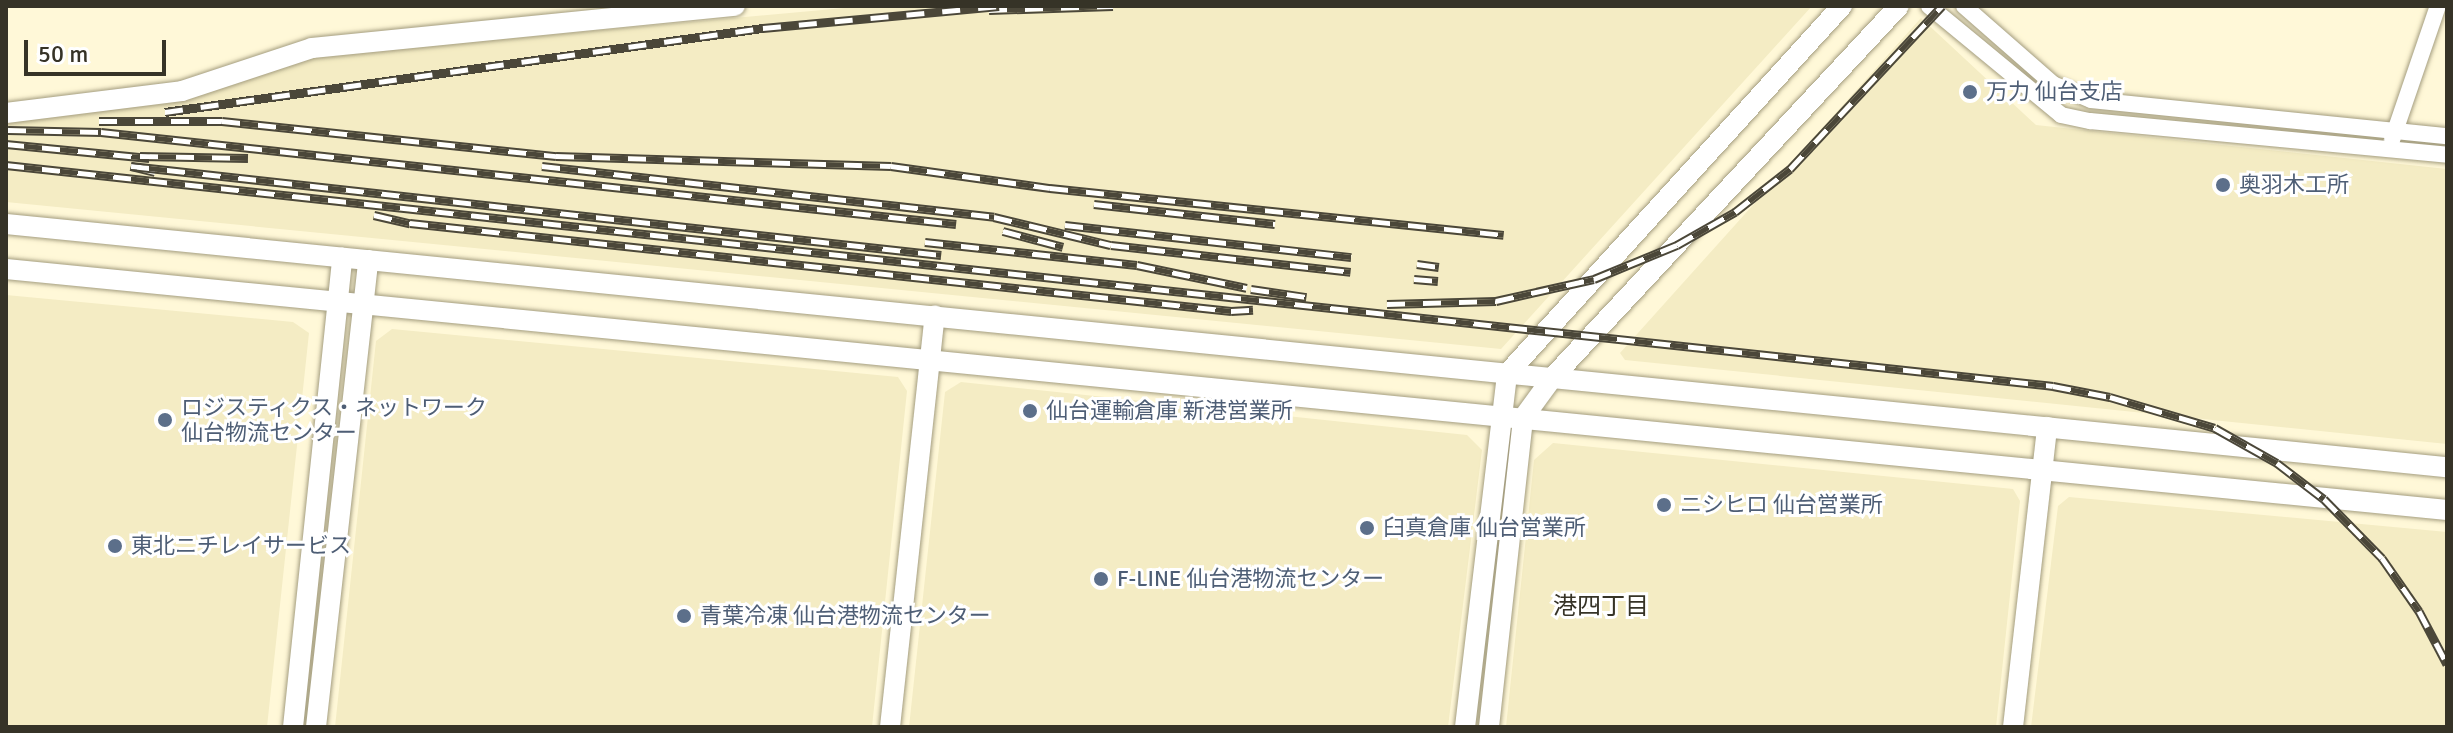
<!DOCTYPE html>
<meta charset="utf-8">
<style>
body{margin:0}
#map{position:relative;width:2453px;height:733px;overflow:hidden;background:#fff8d8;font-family:Signika,"Noto Sans JP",sans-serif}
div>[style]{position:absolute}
.built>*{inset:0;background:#f4ecc4}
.roads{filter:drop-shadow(0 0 2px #a49d7f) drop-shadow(0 0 2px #a49d7f)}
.minor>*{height:16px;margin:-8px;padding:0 8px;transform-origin:8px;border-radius:8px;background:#fff}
.tertiary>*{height:20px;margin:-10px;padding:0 10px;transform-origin:10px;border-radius:10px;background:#fff}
.rail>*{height:9px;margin-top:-4.5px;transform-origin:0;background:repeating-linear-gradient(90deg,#fff 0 18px,#4b4739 0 36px);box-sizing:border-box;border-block:2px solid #4b4739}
.dots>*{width:22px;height:22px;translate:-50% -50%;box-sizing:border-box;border:4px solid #fff;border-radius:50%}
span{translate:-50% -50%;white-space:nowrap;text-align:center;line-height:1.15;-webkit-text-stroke:6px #fff;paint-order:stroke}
.service-label{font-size:22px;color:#4e5e75}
.left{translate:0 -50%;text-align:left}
.neighbourhood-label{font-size:24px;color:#363327}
.frame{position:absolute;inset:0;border:8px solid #363327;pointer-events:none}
.scale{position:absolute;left:24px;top:40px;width:142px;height:36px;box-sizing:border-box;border:4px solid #363327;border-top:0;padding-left:10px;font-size:24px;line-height:28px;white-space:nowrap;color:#363327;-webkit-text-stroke:6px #fff;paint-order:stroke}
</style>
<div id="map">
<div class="built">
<div style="clip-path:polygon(866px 6px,1812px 6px,1501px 349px,6px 202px,6px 119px,184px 101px,308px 57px)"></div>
<div style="clip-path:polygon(1921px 18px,2036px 125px,2447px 169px,2447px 444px,1625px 360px,1620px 353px)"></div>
<div style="clip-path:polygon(6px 295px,293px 322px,309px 333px,267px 727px,6px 727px)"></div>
<div style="clip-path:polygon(392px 329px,898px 377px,907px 391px,872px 727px,335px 727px,376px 341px)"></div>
<div style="clip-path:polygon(961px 382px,1467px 435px,1482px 450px,1448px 727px,909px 727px,945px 392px)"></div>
<div style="clip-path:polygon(1553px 443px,2013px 489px,2020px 501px,1996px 727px,1506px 727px,1534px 460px)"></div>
<div style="clip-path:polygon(2069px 497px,2447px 532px,2447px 727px,2031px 727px,2058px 506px)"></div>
</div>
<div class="roads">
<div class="minor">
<div style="left:1929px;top:6px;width:171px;rotate:39.5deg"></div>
<div style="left:2061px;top:115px;width:30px;rotate:12deg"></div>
<div style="left:2090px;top:121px;width:359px;rotate:5.4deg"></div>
<div style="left:1964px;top:6px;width:118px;rotate:41.2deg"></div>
<div style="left:2053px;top:84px;width:41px;rotate:22.8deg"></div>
<div style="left:2091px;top:100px;width:358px;rotate:5.8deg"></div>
<div style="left:2392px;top:140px;width:142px;rotate:-71.1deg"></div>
</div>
<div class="tertiary">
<div style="left:6px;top:113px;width:177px;rotate:-7.1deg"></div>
<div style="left:182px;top:91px;width:137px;rotate:-18.3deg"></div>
<div style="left:312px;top:48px;width:425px;rotate:-5.7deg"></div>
<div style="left:6px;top:224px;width:2453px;rotate:5.69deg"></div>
<div style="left:6px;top:269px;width:2453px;rotate:5.64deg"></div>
<div style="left:293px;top:727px;width:472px;rotate:-84deg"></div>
<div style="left:316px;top:727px;width:470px;rotate:-83.6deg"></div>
<div style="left:890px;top:727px;width:414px;rotate:-83.8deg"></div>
<div style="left:1465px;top:727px;width:355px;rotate:-83.2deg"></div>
<div style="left:1507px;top:374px;width:498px;rotate:-47.7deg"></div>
<div style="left:1489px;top:727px;width:311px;rotate:-83.7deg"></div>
<div style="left:1523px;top:418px;width:51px;rotate:-53.8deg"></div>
<div style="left:1553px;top:377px;width:507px;rotate:-47deg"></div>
<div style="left:2013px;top:727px;width:302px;rotate:-83.5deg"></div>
</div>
</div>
<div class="rail">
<div style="left:989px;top:10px;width:124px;rotate:-1.8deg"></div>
<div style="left:165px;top:112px;width:604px;rotate:-8deg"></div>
<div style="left:763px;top:28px;width:237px;rotate:-5.3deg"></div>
<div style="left:99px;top:121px;width:123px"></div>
<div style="left:222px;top:121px;width:336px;rotate:6deg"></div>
<div style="left:556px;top:156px;width:335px;rotate:1.7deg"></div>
<div style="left:891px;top:166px;width:161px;rotate:7.9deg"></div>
<div style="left:1050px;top:188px;width:456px;rotate:5.9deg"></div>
<div style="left:8px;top:130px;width:93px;rotate:1.2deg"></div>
<div style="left:101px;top:132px;width:860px;rotate:6.14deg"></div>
<div style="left:6px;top:144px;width:144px;rotate:5.6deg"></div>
<div style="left:140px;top:156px;width:108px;rotate:1.1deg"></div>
<div style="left:6px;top:165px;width:2059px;rotate:6.16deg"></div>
<div style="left:2053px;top:386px;width:58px;rotate:10.9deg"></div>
<div style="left:2110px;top:397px;width:109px;rotate:16.4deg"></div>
<div style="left:2215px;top:428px;width:71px;rotate:29.4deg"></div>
<div style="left:2277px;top:463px;width:59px;rotate:37.5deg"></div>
<div style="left:2324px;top:499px;width:83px;rotate:45.5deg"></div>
<div style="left:2382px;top:558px;width:65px;rotate:55.1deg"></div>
<div style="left:2419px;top:611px;width:60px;rotate:62.2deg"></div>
<div style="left:542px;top:166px;width:455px;rotate:6.4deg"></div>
<div style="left:994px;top:217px;width:120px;rotate:13.5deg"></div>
<div style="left:1111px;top:245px;width:241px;rotate:6.4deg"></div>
<div style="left:155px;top:172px;width:25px;rotate:-166deg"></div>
<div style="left:131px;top:166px;width:815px;rotate:6.27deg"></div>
<div style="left:1094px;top:204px;width:182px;rotate:6.3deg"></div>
<div style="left:374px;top:215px;width:37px;rotate:13deg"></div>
<div style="left:410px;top:223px;width:826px;rotate:6.12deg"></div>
<div style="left:1231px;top:311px;width:22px;rotate:-3deg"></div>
<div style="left:1065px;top:225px;width:288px;rotate:6.4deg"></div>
<div style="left:1003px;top:231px;width:62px;rotate:14.9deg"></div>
<div style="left:925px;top:242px;width:213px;rotate:6.2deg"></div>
<div style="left:1137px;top:265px;width:112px;rotate:11.8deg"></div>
<div style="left:1417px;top:264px;width:22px;rotate:8deg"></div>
<div style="left:1414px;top:279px;width:24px;rotate:5deg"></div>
<div style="left:1251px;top:289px;width:56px;rotate:8.3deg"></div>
<div style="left:1387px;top:304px;width:109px;rotate:-1.6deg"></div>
<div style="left:1496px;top:301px;width:100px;rotate:-12.7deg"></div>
<div style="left:1594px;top:279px;width:90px;rotate:-22.3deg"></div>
<div style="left:1677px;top:245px;width:67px;rotate:-29.6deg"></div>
<div style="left:1735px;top:212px;width:70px;rotate:-38deg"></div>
<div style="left:1790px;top:169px;width:223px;rotate:-47deg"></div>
</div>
<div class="dots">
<div style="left:1970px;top:92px;background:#5c6f8a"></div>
<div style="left:2223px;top:185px;background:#5c6f8a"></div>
<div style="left:1030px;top:411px;background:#5c6f8a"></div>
<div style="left:165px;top:420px;background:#5c6f8a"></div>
<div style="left:1664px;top:505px;background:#5c6f8a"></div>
<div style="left:1367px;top:528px;background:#5c6f8a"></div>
<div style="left:115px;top:546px;background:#5c6f8a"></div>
<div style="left:1101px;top:579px;background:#5c6f8a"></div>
<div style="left:684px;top:616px;background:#5c6f8a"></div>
</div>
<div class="service-label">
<span class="left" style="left:1986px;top:92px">万力 仙台支店</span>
<span class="left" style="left:2239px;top:185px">奥羽木工所</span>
<span class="left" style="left:181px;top:420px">ロジスティクス・ネットワーク<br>仙台物流センター</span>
<span class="left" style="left:1046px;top:411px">仙台運輸倉庫 新港営業所</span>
<span class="left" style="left:1680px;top:505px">ニシヒロ 仙台営業所</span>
<span class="left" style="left:1383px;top:528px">臼真倉庫 仙台営業所</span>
<span class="left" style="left:131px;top:546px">東北ニチレイサービス</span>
<span class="left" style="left:1117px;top:579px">F-LINE 仙台港物流センター</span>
<span class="left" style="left:700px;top:616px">青葉冷凍 仙台港物流センター</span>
</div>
<div class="neighbourhood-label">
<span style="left:1601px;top:607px">港四丁目</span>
</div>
<div class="frame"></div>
<div class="scale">50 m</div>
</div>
